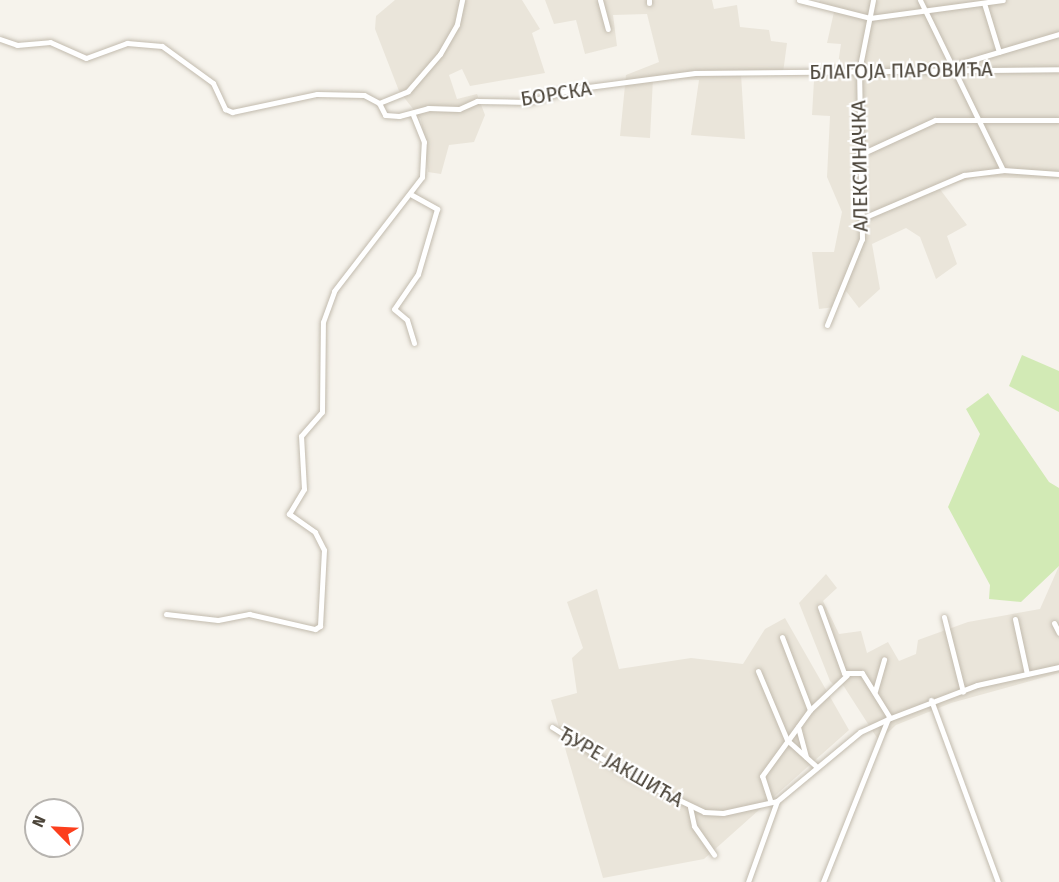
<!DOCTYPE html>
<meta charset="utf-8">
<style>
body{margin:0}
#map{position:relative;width:1059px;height:882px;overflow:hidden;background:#f6f3ec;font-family:"Fira Sans",sans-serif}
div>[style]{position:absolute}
.residential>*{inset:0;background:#eae5da}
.green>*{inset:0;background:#d2eab5}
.roads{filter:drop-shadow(0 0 2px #c2bbae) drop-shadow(0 0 2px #c2bbae)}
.minor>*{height:5px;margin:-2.5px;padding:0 2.5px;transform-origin:2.5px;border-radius:2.5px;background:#fff}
span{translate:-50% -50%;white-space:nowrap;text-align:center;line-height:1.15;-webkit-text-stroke:4.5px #fff;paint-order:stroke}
.street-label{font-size:20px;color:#4b4439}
.north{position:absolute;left:24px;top:798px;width:60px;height:60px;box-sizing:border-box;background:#fff;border:2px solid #b7b4b0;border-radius:50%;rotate:294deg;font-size:16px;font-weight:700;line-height:24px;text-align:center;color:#4b4439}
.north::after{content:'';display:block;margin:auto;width:21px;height:27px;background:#fc3f1d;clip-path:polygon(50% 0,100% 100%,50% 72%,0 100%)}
</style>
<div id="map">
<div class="residential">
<div style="clip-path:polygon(395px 0,522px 0,540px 29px,532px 33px,545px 73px,470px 86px,462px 69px,449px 75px,457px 99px,477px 94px,485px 115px,474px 142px,449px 145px,441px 174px,428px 172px,421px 119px,399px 91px,375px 29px,376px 16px)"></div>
<div style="clip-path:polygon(545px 0,712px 0,714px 9px,737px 5px,740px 27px,769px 30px,771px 41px,787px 43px,783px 73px,741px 74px,745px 139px,691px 135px,699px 80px,653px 78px,650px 138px,620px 136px,626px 75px,659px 62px,647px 14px,613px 15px,617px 46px,585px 54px,576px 20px,554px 24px)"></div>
<div style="clip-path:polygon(820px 0,1059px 0,1059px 179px,978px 177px,939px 188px,967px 225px,947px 236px,957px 264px,936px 279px,920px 237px,906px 228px,872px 244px,880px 289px,859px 308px,846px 291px,835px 307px,819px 309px,812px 252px,834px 252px,842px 212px,827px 177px,830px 116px,812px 115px,815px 63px,838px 64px,841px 44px,827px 43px,834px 12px,818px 7px)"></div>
<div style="clip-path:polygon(1059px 566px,1059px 673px,951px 703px,896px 725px,879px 741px,843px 685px,838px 689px,830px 681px,799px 603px,826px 574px,837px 588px,823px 601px,839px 634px,861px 631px,867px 653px,888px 642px,899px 661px,916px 654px,918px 640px,968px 622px,1040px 609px)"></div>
<div style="clip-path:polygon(597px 589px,619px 669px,691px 658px,743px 664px,765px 629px,785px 618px,849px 730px,704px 859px,603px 878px,551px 700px,577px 693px,572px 658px,583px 648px,567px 602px)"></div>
</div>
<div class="green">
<div style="clip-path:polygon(1022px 355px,1059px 371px,1059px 412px,1009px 386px)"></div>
<div style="clip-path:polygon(988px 393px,1049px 482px,1059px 488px,1059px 566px,1021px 602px,989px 599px,990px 585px,948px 507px,980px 434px,966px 409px)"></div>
</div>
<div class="roads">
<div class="minor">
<div style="left:600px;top:0;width:30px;rotate:75deg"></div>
<div style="left:649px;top:0;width:3px;rotate:90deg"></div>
<div style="left:799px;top:0;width:73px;rotate:14.2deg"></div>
<div style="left:870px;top:18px;width:134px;rotate:-7.7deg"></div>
<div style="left:920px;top:0;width:189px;rotate:64deg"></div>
<div style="left:984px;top:3px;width:51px;rotate:73deg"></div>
<div style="left:0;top:39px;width:18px;rotate:19deg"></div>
<div style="left:17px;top:45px;width:33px;rotate:-5deg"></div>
<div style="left:50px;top:42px;width:39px;rotate:24deg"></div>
<div style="left:86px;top:58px;width:44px;rotate:-20.1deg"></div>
<div style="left:127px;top:43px;width:35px;rotate:5deg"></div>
<div style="left:162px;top:46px;width:63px;rotate:36deg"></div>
<div style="left:213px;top:83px;width:29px;rotate:65deg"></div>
<div style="left:225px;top:109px;width:8px;rotate:23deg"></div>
<div style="left:232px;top:112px;width:87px;rotate:-12deg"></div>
<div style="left:317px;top:94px;width:47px;rotate:1.2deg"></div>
<div style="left:364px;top:95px;width:17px;rotate:28deg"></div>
<div style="left:955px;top:65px;width:109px;rotate:-16.6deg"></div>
<div style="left:379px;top:103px;width:13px;rotate:63deg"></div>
<div style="left:385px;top:115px;width:14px;rotate:4deg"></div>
<div style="left:399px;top:116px;width:30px;rotate:-15deg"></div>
<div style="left:428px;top:108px;width:31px;rotate:2deg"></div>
<div style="left:459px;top:109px;width:20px;rotate:-24deg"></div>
<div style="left:477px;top:101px;width:51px;rotate:1.1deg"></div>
<div style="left:528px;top:102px;width:47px;rotate:-16.1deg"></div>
<div style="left:573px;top:89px;width:123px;rotate:-7.5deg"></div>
<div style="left:695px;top:73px;width:364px;rotate:-0.6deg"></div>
<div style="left:379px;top:103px;width:31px;rotate:-22deg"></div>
<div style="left:408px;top:91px;width:49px;rotate:-49.1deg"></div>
<div style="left:440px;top:54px;width:34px;rotate:-60deg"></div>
<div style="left:457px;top:24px;width:25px;rotate:-78deg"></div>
<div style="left:857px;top:156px;width:86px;rotate:-24.8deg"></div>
<div style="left:935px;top:120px;width:124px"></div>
<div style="left:412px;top:195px;width:29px;rotate:29deg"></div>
<div style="left:437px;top:209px;width:68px;rotate:106.3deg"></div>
<div style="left:418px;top:274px;width:42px;rotate:124.4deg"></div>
<div style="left:394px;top:309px;width:17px;rotate:40deg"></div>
<div style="left:407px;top:320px;width:24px;rotate:73deg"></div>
<div style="left:863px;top:218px;width:110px;rotate:-23.1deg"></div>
<div style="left:964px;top:175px;width:39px;rotate:-7deg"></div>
<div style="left:1003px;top:170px;width:56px;rotate:4.1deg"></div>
<div style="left:827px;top:325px;width:93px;rotate:-67.9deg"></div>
<div style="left:862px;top:239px;width:168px;rotate:-91deg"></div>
<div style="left:859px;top:71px;width:72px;rotate:-78.8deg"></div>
<div style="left:820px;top:607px;width:70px;rotate:70deg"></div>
<div style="left:844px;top:673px;width:18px"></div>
<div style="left:862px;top:673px;width:53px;rotate:58.1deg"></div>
<div style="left:166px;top:614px;width:52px;rotate:6.6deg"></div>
<div style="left:218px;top:620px;width:32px;rotate:-11deg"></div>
<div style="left:249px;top:614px;width:68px;rotate:12.8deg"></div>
<div style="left:315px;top:629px;width:6px;rotate:-31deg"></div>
<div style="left:320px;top:626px;width:76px;rotate:-87deg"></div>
<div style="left:324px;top:550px;width:20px;rotate:-117deg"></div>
<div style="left:315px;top:532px;width:32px;rotate:-145deg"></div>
<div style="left:289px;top:514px;width:29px;rotate:-59deg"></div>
<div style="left:304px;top:489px;width:53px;rotate:-93.2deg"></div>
<div style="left:301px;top:436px;width:32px;rotate:-49deg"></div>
<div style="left:322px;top:412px;width:90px;rotate:-89.4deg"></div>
<div style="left:323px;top:322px;width:33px;rotate:-70deg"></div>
<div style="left:334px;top:291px;width:144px;rotate:-52.3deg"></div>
<div style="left:422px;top:177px;width:35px;rotate:-87deg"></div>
<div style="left:424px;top:142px;width:31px;rotate:-112deg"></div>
<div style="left:944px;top:617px;width:77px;rotate:75.8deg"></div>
<div style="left:1015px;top:619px;width:56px;rotate:77.7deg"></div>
<div style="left:1054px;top:623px;width:11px;rotate:63deg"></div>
<div style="left:782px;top:637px;width:78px;rotate:69deg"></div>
<div style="left:758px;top:671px;width:75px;rotate:67.2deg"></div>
<div style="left:787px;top:740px;width:39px;rotate:42deg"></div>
<div style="left:875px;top:691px;width:33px;rotate:-74deg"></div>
<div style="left:931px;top:700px;width:194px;rotate:69.8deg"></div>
<div style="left:552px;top:727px;width:91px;rotate:32.5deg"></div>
<div style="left:629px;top:776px;width:83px;rotate:25.6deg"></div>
<div style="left:704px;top:812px;width:19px;rotate:3deg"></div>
<div style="left:723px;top:813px;width:55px;rotate:-12.5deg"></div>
<div style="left:798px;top:727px;width:31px;rotate:75deg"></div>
<div style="left:770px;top:800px;width:25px;rotate:-108deg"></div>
<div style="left:762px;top:776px;width:82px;rotate:-54deg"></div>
<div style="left:810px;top:710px;width:51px;rotate:-43.4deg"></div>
<div style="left:690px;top:807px;width:19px;rotate:78deg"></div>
<div style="left:694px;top:826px;width:35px;rotate:55deg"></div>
<div style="left:748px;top:882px;width:86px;rotate:-70.3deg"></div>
<div style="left:777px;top:801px;width:108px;rotate:-39.7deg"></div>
<div style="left:860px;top:732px;width:31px;rotate:-25deg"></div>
<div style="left:823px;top:882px;width:175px;rotate:-68.3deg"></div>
<div style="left:888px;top:719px;width:95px;rotate:-20.9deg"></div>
<div style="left:977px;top:685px;width:84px;rotate:-12.4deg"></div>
</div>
</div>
<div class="street-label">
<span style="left:901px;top:71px;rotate:-1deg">БЛАГОЈА ПАРОВИЋА</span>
<span style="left:556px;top:94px;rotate:-9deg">БОРСКА</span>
<span style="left:860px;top:166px;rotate:-91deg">АЛЕКСИНАЧКА</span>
<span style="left:621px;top:767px;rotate:30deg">ЂУРЕ ЈАКШИЋА</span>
</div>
<div class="north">N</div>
</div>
